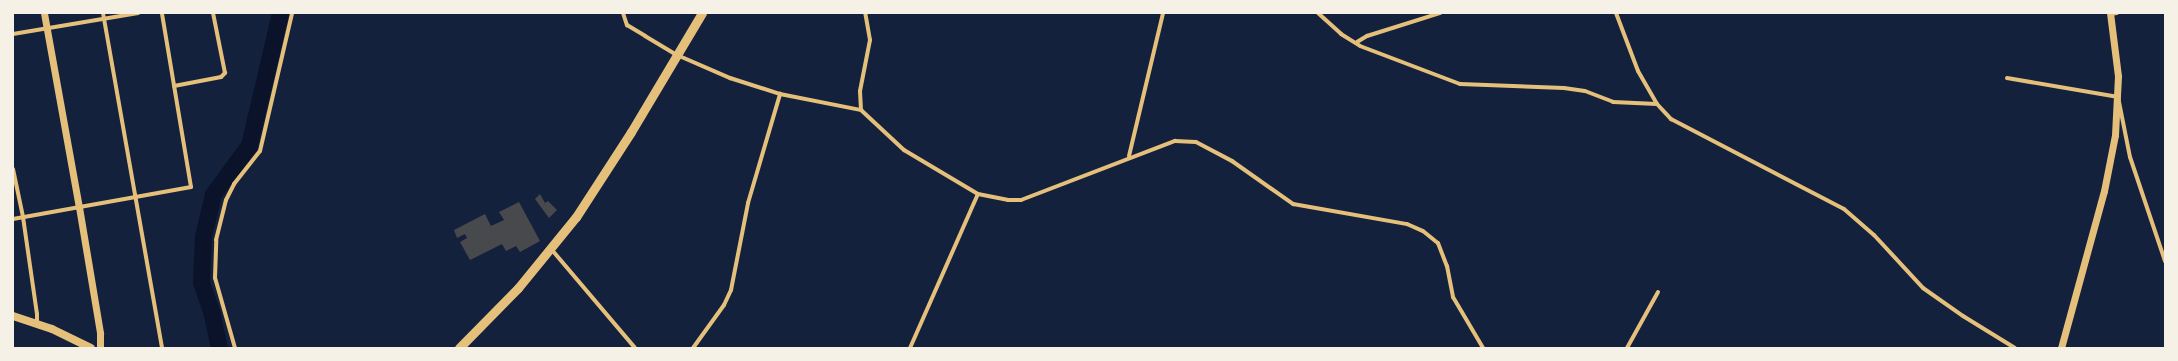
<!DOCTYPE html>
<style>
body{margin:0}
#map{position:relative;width:2178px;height:361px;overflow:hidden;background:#14213d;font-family:"Golos Text",sans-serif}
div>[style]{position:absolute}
.river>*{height:17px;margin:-8.5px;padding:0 8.5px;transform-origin:8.5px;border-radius:8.5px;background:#0b132b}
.building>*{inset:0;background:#48494c}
.minor>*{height:4px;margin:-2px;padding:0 2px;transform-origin:2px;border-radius:2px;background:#e5c07b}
.tertiary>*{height:7px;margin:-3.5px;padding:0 3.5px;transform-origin:3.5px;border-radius:3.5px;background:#e5c07b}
.secondary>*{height:8px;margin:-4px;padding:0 4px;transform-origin:4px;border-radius:4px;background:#e5c07b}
.primary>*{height:9px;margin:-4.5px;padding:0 4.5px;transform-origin:4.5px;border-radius:4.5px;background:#e5c07b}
span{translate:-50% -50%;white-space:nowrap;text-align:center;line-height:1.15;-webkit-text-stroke:3px #f6f1e7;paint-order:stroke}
.frame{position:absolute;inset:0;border:14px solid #f6f1e7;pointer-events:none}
</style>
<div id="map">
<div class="river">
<div style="left:219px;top:348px;width:35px;rotate:-102deg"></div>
<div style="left:212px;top:314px;width:34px;rotate:-109deg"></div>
<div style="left:201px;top:282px;width:46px;rotate:-87.5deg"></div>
<div style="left:203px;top:236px;width:43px;rotate:-76.6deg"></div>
<div style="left:213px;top:194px;width:61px;rotate:-53.7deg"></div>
<div style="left:249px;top:145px;width:136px;rotate:-76.8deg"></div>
</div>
<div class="building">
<div style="clip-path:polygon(540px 194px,545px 203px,548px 201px,557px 210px,549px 218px,535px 199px)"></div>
<div style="clip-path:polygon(519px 202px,540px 241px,520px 252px,516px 246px,506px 251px,502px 244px,470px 260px,460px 242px,467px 238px,465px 234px,457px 238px,454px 230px,485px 214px,491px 226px,504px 220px,499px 212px)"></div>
</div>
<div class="minor">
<div style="left:103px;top:13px;width:340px;rotate:80deg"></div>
<div style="left:623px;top:13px;width:13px;rotate:72deg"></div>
<div style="left:627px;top:25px;width:21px;rotate:31deg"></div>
<div style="left:645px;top:36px;width:37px;rotate:31deg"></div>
<div style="left:677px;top:55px;width:58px;rotate:23.5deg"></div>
<div style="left:730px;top:78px;width:52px;rotate:17.7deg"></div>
<div style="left:780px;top:94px;width:83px;rotate:11.2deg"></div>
<div style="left:861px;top:110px;width:59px;rotate:42.9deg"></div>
<div style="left:904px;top:150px;width:86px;rotate:30.7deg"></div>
<div style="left:978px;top:194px;width:31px;rotate:11deg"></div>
<div style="left:1008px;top:200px;width:13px"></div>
<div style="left:1021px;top:200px;width:165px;rotate:-21deg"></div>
<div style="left:1175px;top:141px;width:21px;rotate:3deg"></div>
<div style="left:1196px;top:142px;width:41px;rotate:27.8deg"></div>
<div style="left:1232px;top:161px;width:75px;rotate:35.2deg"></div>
<div style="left:1293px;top:204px;width:116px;rotate:10deg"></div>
<div style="left:1407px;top:224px;width:17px;rotate:24deg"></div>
<div style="left:1423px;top:231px;width:19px;rotate:39deg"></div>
<div style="left:1438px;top:243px;width:25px;rotate:69deg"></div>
<div style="left:1447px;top:266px;width:32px;rotate:79deg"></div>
<div style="left:1453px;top:297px;width:59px;rotate:59.5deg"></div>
<div style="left:1318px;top:13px;width:31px;rotate:42deg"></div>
<div style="left:1341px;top:34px;width:22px;rotate:32deg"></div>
<div style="left:1360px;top:46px;width:107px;rotate:20.8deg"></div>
<div style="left:1460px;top:84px;width:104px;rotate:2.2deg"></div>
<div style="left:1564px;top:88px;width:21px;rotate:8deg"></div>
<div style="left:1585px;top:91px;width:30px;rotate:21deg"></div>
<div style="left:1613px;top:102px;width:44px;rotate:2.6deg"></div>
<div style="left:1616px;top:13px;width:62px;rotate:69.2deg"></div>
<div style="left:1638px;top:71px;width:38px;rotate:60deg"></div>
<div style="left:1657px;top:104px;width:21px;rotate:47deg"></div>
<div style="left:1671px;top:119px;width:195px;rotate:27.5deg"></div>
<div style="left:1844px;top:209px;width:40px;rotate:41deg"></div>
<div style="left:1874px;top:235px;width:72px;rotate:47.2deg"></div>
<div style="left:1923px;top:288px;width:49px;rotate:35deg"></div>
<div style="left:1963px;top:316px;width:61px;rotate:31.6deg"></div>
<div style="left:2110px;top:14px;width:7px;rotate:-8deg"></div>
<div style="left:13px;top:34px;width:127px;rotate:-9.5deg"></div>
<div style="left:1357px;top:42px;width:12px;rotate:-31deg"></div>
<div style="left:1367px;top:36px;width:77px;rotate:-17.5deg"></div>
<div style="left:2007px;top:78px;width:113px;rotate:9.7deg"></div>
<div style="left:2118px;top:97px;width:61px;rotate:78.7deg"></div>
<div style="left:2130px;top:157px;width:110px;rotate:71.4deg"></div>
<div style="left:174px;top:86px;width:48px;rotate:-10.8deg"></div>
<div style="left:221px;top:77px;width:6px;rotate:-45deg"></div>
<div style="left:225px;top:73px;width:61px;rotate:-101.3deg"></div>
<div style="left:861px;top:110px;width:19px;rotate:-93deg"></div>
<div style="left:860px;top:91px;width:52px;rotate:-78.9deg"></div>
<div style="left:870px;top:40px;width:27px;rotate:-100deg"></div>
<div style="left:1129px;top:156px;width:147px;rotate:-76.6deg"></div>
<div style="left:13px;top:169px;width:49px;rotate:78.2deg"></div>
<div style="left:23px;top:217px;width:98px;rotate:81.8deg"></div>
<div style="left:37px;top:314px;width:9px;rotate:90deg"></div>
<div style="left:13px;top:219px;width:181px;rotate:-10.2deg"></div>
<div style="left:191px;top:187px;width:176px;rotate:-99.5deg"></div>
<div style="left:552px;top:250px;width:128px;rotate:49.7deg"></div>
<div style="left:235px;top:348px;width:73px;rotate:-105.9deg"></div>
<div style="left:215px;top:278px;width:38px;rotate:-88deg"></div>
<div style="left:216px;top:240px;width:41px;rotate:-76deg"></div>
<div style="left:226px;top:200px;width:18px;rotate:-63deg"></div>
<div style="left:234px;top:184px;width:42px;rotate:-51.8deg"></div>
<div style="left:260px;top:151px;width:142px;rotate:-76.9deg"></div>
<div style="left:693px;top:348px;width:53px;rotate:-54.2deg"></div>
<div style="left:724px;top:305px;width:17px;rotate:-65deg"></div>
<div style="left:731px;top:290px;width:89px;rotate:-78.9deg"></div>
<div style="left:748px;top:203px;width:114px;rotate:-73.6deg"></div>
<div style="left:910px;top:348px;width:168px;rotate:-66.2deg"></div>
<div style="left:1627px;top:348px;width:64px;rotate:-61deg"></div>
</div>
<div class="tertiary">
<div style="left:44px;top:13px;width:197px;rotate:79.8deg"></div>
<div style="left:79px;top:207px;width:128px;rotate:80.5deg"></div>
<div style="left:100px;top:333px;width:15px;rotate:90deg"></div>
<div style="left:2061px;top:348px;width:163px;rotate:-74.7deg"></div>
<div style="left:2104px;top:191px;width:57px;rotate:-78.9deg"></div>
<div style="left:2115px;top:135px;width:59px;rotate:-87.1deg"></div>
<div style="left:2118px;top:76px;width:64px;rotate:-97.2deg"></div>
</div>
<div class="secondary">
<div style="left:13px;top:316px;width:41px;rotate:18.4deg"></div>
<div style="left:52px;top:329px;width:43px;rotate:26deg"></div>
</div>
<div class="primary">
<div style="left:459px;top:348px;width:84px;rotate:-45.5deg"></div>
<div style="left:518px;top:288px;width:92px;rotate:-50.8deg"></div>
<div style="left:576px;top:217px;width:101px;rotate:-57.1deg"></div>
<div style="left:631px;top:132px;width:139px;rotate:-59.2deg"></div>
</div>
<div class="frame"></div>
</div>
